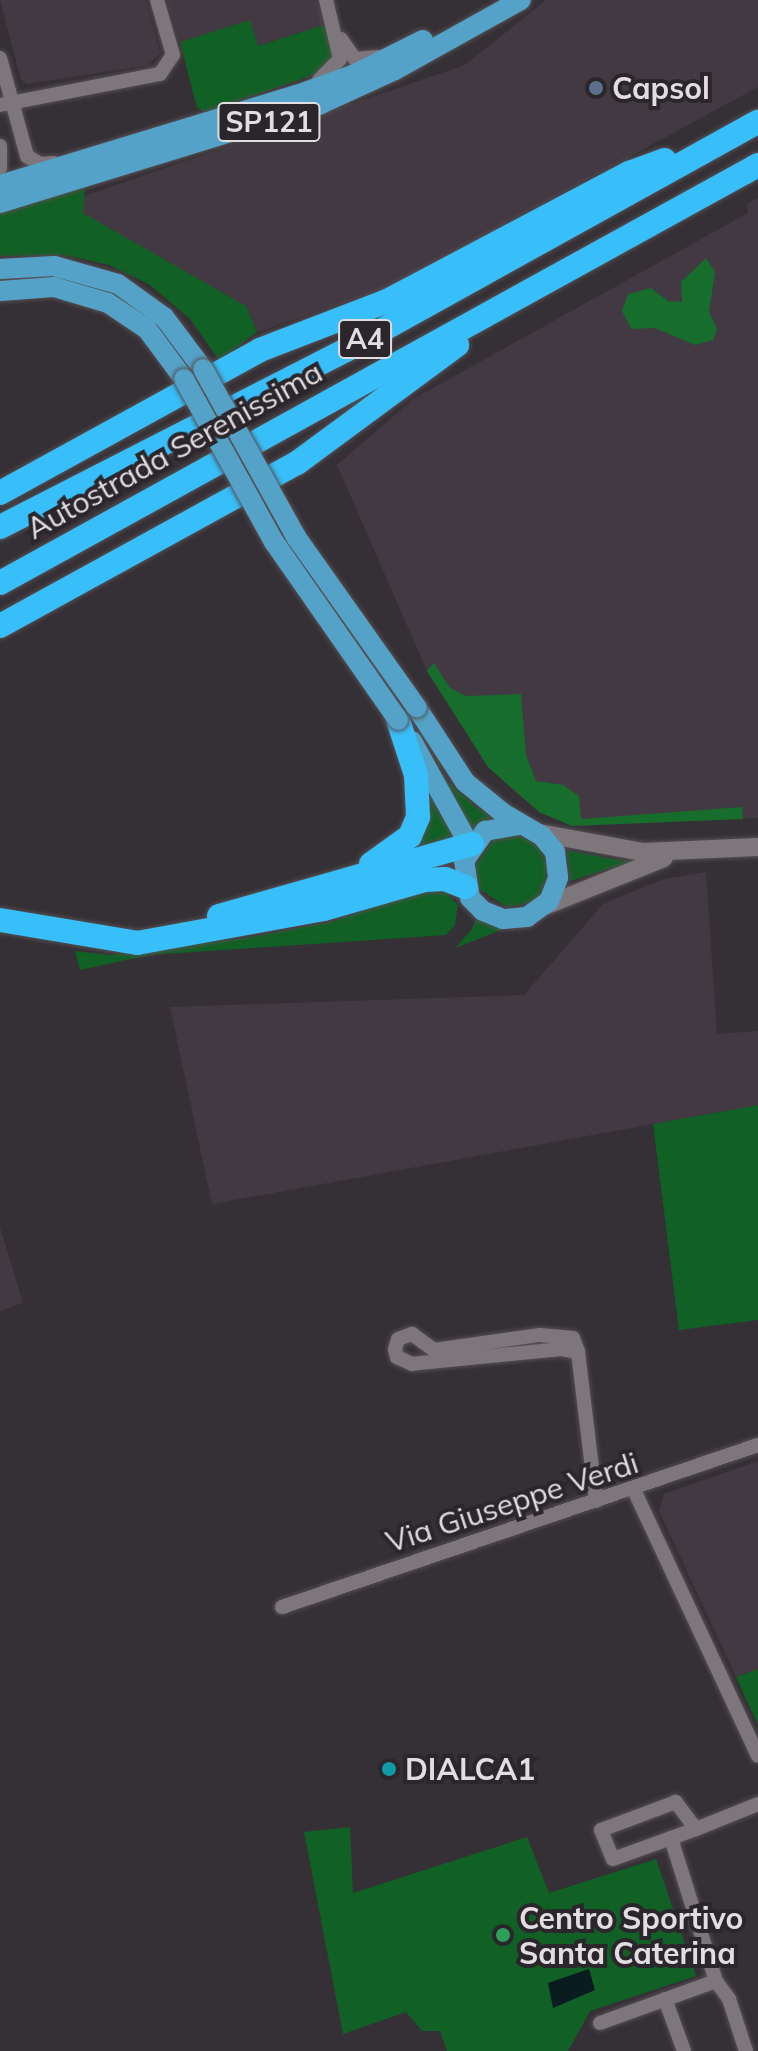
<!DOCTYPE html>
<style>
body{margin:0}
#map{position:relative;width:758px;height:2051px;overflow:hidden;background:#353035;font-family:Mulish,sans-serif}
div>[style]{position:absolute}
.built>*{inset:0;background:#433942}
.green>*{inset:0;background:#116025}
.forest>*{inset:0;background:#166d2c}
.water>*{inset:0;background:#091c20}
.roads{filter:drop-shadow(0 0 2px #544f53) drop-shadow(0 0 2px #544f53)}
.minor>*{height:14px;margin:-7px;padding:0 7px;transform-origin:7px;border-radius:7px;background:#7d777c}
.tertiary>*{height:18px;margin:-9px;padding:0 9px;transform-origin:9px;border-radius:9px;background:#7d777c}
.primary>*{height:20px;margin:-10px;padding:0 10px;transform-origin:10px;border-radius:10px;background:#54a2c7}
.motorway>*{height:24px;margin:-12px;padding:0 12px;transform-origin:12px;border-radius:12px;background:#38bef9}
.bridges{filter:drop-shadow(0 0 2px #544f53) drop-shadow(0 0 2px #544f53)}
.primary-bridge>*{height:20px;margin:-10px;padding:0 10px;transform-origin:10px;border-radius:10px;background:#54a2c7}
.dots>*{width:22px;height:22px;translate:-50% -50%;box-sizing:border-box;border:4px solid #2b262b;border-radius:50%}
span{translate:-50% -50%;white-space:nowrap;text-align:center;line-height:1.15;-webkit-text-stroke:8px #2b262b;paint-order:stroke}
.shield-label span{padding:2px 6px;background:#2b262b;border:2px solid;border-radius:6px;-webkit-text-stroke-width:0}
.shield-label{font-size:28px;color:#e1dde0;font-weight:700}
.poi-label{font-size:30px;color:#e1dde0;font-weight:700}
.left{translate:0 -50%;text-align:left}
.street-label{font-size:30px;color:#e1dde0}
</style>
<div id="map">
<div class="built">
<div style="clip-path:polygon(0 0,146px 0,160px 53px,149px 65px,28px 84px,21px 80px)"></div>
<div style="clip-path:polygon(167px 0,316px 0,324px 25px,257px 46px,250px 20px,180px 42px)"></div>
<div style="clip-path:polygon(546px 0,758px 0,758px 87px,387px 288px,257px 332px,246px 306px,82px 213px,84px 196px,465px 65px)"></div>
<div style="clip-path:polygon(758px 198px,758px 818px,572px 826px,539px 812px,488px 767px,427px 671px,337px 465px,413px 399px,748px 213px,747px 204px)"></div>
<div style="clip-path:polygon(706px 872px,717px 1034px,758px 1031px,758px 1105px,212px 1204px,170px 1007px,524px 995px,603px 904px,664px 879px)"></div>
<div style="clip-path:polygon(0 1227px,23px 1303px,0 1311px)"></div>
<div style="clip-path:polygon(758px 1461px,758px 1669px,736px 1677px,659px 1511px,664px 1494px)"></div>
</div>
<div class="green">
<div style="clip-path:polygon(250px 20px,258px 46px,324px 25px,334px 58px,322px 72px,205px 112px,197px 108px,180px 42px)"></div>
<div style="clip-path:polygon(85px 187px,83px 213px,246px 306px,257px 332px,219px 360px,190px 319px,150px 285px,109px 265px,64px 255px,0 256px,0 211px)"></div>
<div style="clip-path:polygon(437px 771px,473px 805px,492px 817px,470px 830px)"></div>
<div style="clip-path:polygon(428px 784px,459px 838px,400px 858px,429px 809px)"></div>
<div style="clip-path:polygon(519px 835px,540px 848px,548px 871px,540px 895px,530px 903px,507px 907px,479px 889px,475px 866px,494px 839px)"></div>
<div style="clip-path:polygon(567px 852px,571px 851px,631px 862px,570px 881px)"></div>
<div style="clip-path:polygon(427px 889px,442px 889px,458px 905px,455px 925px,446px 935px,150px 955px,80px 970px,75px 951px,111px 955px,252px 937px,330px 922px)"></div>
<div style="clip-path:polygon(477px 918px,504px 929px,455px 948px,471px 930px)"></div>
<div style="clip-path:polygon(758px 1105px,758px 1320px,679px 1330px,653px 1124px)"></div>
<div style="clip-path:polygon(758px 1669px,758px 1725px,736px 1677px)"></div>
<div style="clip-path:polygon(350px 1827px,353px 1893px,527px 1837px,549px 1893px,656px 1859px,696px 1976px,590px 2011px,568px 2051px,447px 2051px,440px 2031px,422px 2031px,406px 2012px,343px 2034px,304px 1832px)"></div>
</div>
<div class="forest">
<div style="clip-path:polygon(706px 258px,715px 272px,709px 312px,717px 329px,713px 340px,695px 345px,655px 328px,631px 329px,622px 311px,628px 294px,651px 288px,668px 301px,682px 302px,681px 282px)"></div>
<div style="clip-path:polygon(434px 663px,450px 688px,466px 696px,521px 694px,526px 755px,536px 781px,563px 785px,579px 796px,581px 819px,742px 807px,743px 819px,572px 826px,539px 812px,488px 767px,427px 671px)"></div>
</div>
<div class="water">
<div style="clip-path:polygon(589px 1969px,595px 1990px,553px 2008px,548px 1983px)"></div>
</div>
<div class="roads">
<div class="minor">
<div style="left:341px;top:39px;width:24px;rotate:55deg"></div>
<div style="left:355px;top:59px;width:23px;rotate:-5deg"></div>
<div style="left:0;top:58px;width:102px;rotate:74.6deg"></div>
<div style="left:27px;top:156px;width:15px;rotate:32deg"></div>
<div style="left:40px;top:164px;width:14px;rotate:-4deg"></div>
<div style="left:319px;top:80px;width:30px;rotate:-45deg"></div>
<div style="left:340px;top:59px;width:61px;rotate:-103.3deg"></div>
<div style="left:0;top:105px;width:163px;rotate:-11deg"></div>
<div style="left:160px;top:74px;width:23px;rotate:-56deg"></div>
<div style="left:173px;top:55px;width:57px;rotate:-106.2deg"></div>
<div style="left:0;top:146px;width:22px;rotate:90deg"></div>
<div style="left:412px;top:1334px;width:27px;rotate:36deg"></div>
<div style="left:434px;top:1350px;width:107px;rotate:-8.1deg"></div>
<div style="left:540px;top:1335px;width:33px;rotate:5deg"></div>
<div style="left:573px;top:1338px;width:15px;rotate:70deg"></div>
<div style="left:578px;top:1352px;width:17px;rotate:-170deg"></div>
<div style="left:561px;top:1349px;width:150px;rotate:174.3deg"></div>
<div style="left:412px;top:1364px;width:17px;rotate:-155deg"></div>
<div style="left:397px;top:1357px;width:8px;rotate:-104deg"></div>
<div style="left:395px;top:1349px;width:10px;rotate:-73deg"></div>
<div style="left:398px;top:1339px;width:15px;rotate:-20deg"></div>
<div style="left:578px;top:1352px;width:150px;rotate:83.1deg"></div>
<div style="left:634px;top:1490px;width:293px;rotate:65deg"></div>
<div style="left:282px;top:1607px;width:503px;rotate:-18.8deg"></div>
<div style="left:696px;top:1829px;width:34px;rotate:-127deg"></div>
<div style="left:676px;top:1802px;width:80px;rotate:159.5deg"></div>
<div style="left:601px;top:1830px;width:31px;rotate:68deg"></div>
<div style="left:613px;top:1859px;width:88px;rotate:-19.9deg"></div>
<div style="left:696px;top:1829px;width:67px;rotate:-22deg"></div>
<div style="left:716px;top:1981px;width:22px;rotate:54deg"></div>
<div style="left:729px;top:1999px;width:55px;rotate:71.9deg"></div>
<div style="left:665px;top:1999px;width:55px;rotate:69.9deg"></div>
<div style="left:600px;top:2023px;width:123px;rotate:-19.9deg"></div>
<div style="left:716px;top:1981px;width:150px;rotate:-107.5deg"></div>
</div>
<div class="tertiary">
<div style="left:539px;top:833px;width:106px;rotate:10.4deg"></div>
<div style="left:643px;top:852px;width:115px;rotate:-2.5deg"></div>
<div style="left:545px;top:906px;width:128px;rotate:-22deg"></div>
</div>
<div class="primary">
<div style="left:0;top:185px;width:310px;rotate:-16.9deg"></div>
<div style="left:297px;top:95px;width:62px;rotate:-19.9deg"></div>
<div style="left:355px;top:74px;width:76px;rotate:-26.6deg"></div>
<div style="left:0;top:203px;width:336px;rotate:-17.1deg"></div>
<div style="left:321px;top:104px;width:81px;rotate:-24.7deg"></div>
<div style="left:395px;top:70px;width:144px;rotate:-29.1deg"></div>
<div style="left:0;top:269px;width:54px;rotate:-3.2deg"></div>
<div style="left:54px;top:266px;width:66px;rotate:15.7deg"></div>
<div style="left:118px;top:284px;width:57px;rotate:35.7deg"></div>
<div style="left:164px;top:317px;width:65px;rotate:53.1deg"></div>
<div style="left:0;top:291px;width:54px;rotate:-4.2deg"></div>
<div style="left:54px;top:287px;width:56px;rotate:16.5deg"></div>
<div style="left:108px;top:303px;width:47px;rotate:33.7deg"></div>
<div style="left:147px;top:329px;width:62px;rotate:53.5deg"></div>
<div style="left:417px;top:708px;width:88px;rotate:57deg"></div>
<div style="left:465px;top:782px;width:49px;rotate:39.2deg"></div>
<div style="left:503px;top:813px;width:45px;rotate:30.5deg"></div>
<div style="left:542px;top:836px;width:21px;rotate:51deg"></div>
<div style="left:555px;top:852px;width:26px;rotate:83deg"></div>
<div style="left:558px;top:878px;width:25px;rotate:111deg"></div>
<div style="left:549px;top:901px;width:27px;rotate:144deg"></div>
<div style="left:527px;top:917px;width:24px;rotate:175deg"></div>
<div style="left:503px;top:919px;width:22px;rotate:-158deg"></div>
<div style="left:483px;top:911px;width:18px;rotate:-135deg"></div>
<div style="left:470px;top:898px;width:37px;rotate:-99deg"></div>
<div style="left:464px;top:861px;width:37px;rotate:-55deg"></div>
<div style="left:485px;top:831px;width:36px;rotate:-10deg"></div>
<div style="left:412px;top:741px;width:120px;rotate:61.1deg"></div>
</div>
<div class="motorway">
<div style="left:0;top:493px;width:297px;rotate:-28.8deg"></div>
<div style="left:260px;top:350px;width:136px;rotate:-21.1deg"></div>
<div style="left:387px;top:301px;width:274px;rotate:-27.9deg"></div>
<div style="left:629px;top:173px;width:38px;rotate:-20deg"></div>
<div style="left:0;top:527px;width:389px;rotate:-27.1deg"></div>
<div style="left:346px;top:350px;width:471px;rotate:-29deg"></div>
<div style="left:0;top:583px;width:866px;rotate:-28.87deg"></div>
<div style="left:0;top:626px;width:339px;rotate:-28.8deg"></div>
<div style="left:297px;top:463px;width:199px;rotate:-36.4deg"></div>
<div style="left:371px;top:864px;width:48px;rotate:-35.7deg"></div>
<div style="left:410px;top:836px;width:21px;rotate:-67deg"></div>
<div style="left:418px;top:817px;width:42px;rotate:-92.7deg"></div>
<div style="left:416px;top:775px;width:58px;rotate:-108.1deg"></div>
<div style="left:219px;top:916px;width:263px;rotate:-15.9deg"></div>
<div style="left:0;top:920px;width:139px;rotate:9.5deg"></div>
<div style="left:137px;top:943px;width:190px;rotate:-10.3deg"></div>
<div style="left:324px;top:909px;width:105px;rotate:-16deg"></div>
<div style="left:425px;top:880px;width:20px;rotate:-3deg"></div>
<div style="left:445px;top:879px;width:22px;rotate:22deg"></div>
</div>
</div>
<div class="bridges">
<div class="primary-bridge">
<div style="left:203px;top:369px;width:192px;rotate:61deg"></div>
<div style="left:296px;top:537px;width:209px;rotate:54.7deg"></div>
<div style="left:184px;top:379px;width:186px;rotate:61.1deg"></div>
<div style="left:274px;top:542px;width:217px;rotate:55.1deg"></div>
</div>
</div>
<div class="dots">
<div style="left:596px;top:88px;background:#5c6f8a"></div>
<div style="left:389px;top:1769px;background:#0f9aa8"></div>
<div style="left:503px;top:1935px;background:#2e9e5b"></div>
</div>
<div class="shield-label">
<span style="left:269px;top:122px">SP121</span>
<span style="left:365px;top:339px">A4</span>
</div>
<div class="poi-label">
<span class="left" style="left:612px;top:88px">Capsol</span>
<span class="left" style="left:405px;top:1769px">DIALCA1</span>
<span class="left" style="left:519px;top:1935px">Centro Sportivo<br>Santa Caterina</span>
</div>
<div class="street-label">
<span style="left:174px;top:450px;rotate:-29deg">Autostrada Serenissima</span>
<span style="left:512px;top:1502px;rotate:-18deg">Via Giuseppe Verdi</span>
</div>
</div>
